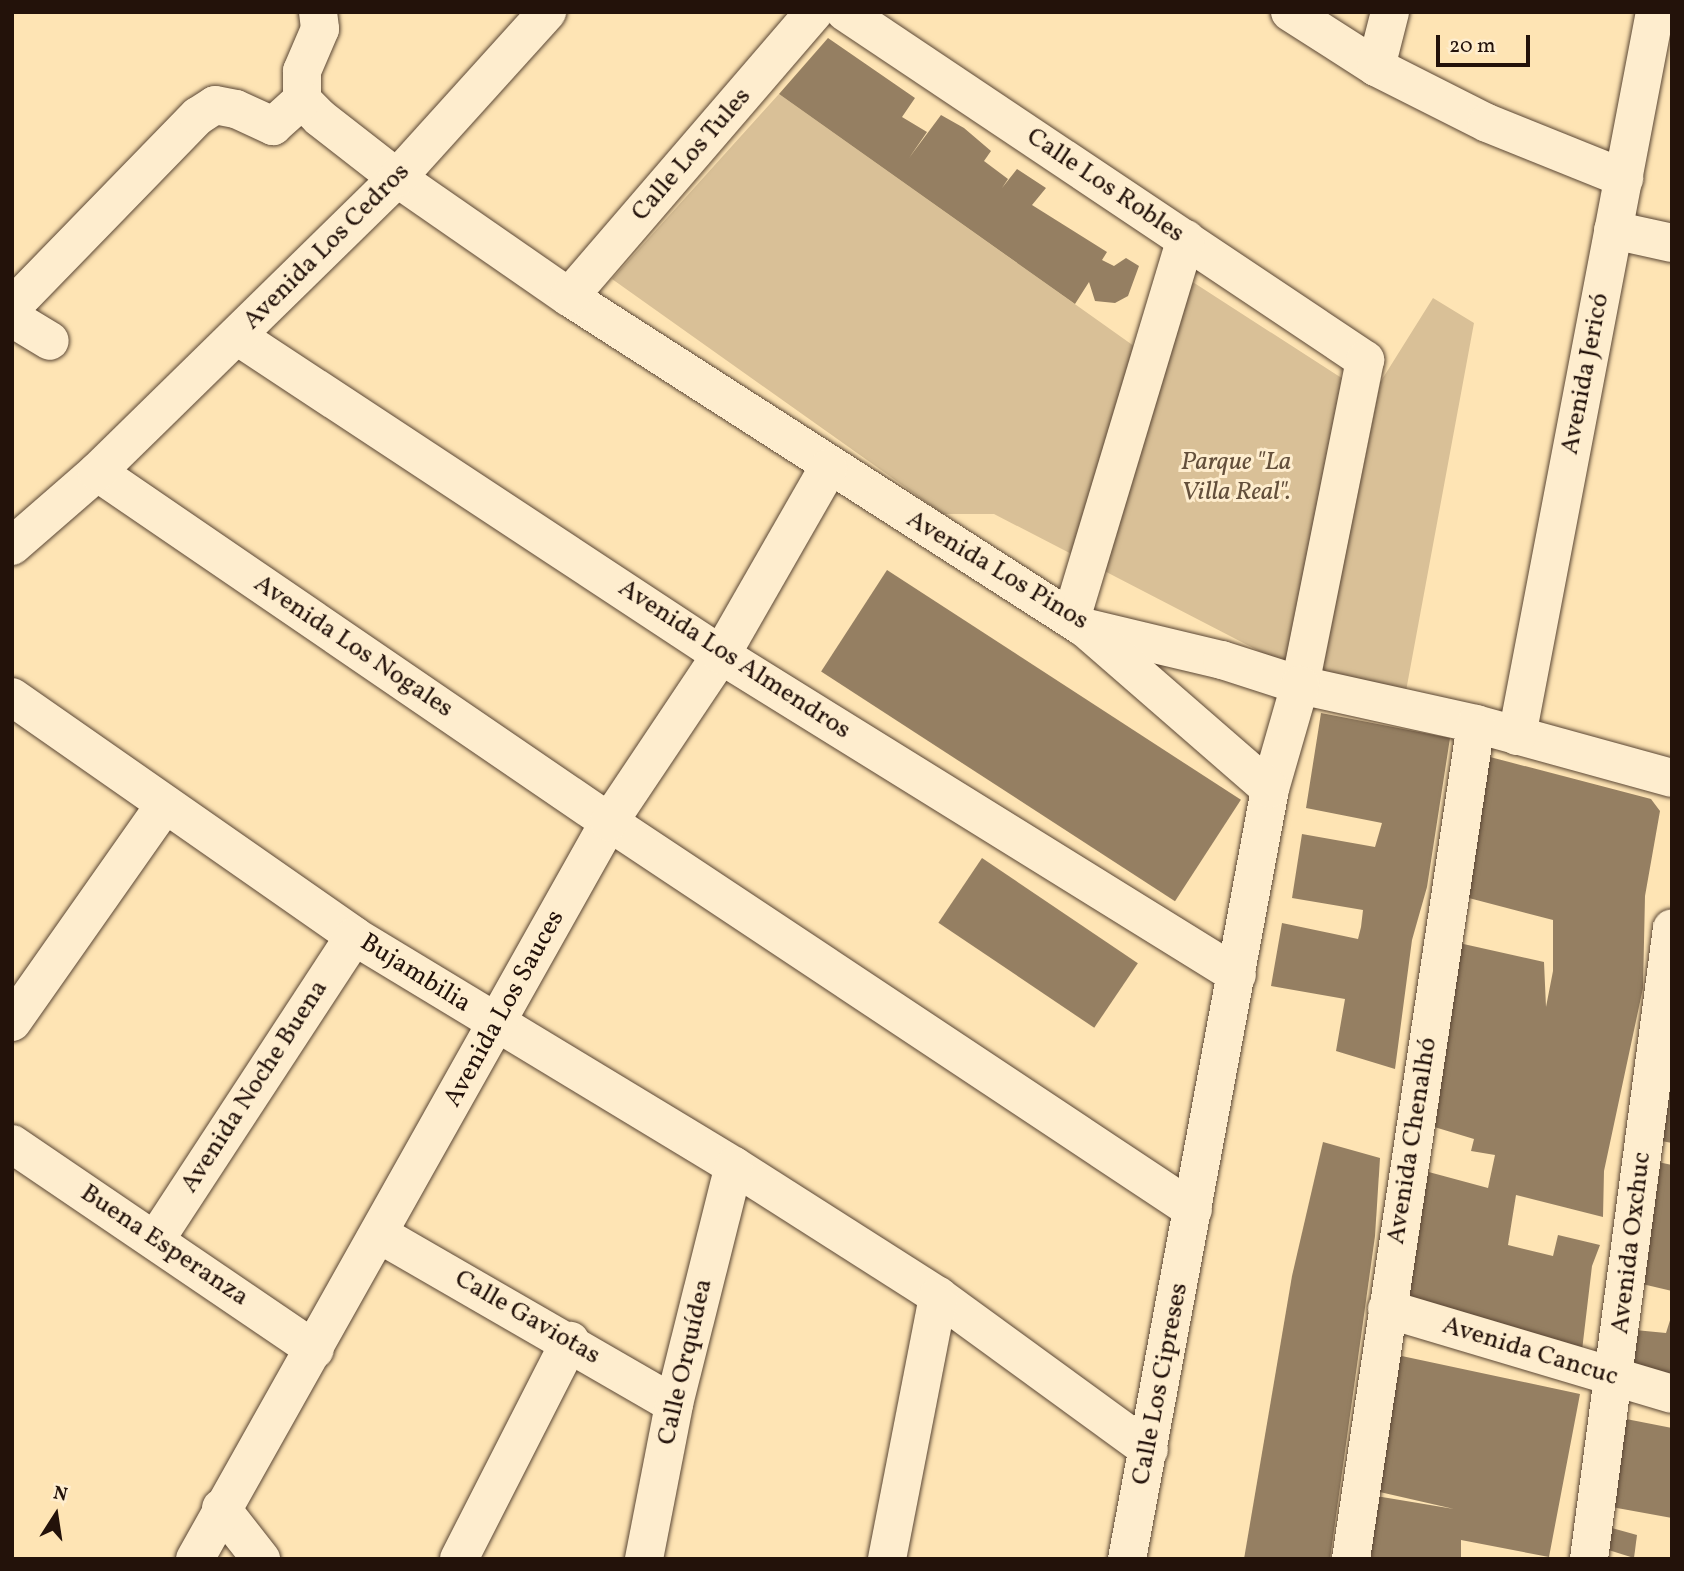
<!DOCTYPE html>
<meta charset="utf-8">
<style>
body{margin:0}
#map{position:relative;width:1684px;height:1571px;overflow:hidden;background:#fee4b4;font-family:Vollkorn,serif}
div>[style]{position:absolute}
.green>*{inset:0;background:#d9c097}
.building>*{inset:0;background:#957f62;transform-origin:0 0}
.roads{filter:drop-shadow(0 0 2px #5a4634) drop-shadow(0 0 2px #5a4634)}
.minor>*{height:38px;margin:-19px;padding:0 19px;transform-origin:19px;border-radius:19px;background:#feedce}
span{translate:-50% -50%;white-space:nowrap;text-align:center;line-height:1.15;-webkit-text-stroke:6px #feedce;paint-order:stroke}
.street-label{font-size:26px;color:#23120a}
.park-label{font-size:26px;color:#634f3b;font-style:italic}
.frame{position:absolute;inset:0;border:14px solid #23120a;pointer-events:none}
.north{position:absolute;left:21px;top:1480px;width:70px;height:70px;-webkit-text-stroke:5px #feedce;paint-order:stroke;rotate:12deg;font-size:19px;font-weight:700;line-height:28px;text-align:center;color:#23120a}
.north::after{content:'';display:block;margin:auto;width:24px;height:32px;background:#23120a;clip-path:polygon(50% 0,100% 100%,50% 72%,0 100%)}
.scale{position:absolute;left:1436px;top:35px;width:94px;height:32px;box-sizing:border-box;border:4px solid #23120a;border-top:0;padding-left:9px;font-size:21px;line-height:24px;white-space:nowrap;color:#23120a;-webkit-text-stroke:5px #feedce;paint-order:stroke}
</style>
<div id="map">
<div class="green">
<div style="clip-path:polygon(779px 94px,1155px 361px,1185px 277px,1371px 397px,1433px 298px,1474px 323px,1406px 691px,1321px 683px,994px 514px,943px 514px,612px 279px)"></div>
</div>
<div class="building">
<div style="clip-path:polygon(828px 38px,915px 98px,902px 117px,927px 132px,909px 158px,941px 115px,964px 128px,991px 151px,984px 161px,1008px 179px,1002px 188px,1017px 169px,1046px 188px,1032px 205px,1107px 252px,1102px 260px,1114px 266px,1126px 258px,1139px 266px,1128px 296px,1115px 303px,1095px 301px,1089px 282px,1075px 304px,779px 94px)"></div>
<div style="left:887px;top:570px;width:422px;height:121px;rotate:33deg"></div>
<div style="clip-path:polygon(1321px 713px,1450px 738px,1427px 887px,1412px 940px,1395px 1069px,1336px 1051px,1345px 999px,1271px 986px,1282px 923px,1358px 939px,1361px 927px,1363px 910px,1292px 898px,1302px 834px,1375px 847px,1382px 823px,1306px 808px)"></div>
<div style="clip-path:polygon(1490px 757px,1651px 799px,1660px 811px,1645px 896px,1643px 988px,1604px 1171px,1603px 1217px,1516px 1195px,1508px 1245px,1553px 1256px,1558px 1235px,1600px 1245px,1592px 1266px,1581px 1359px,1404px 1307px,1425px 1171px,1488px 1188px,1495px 1155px,1471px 1151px,1474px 1139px,1431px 1126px,1459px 943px,1544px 962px,1546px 1007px,1553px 971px,1553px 920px,1465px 897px)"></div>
<div style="left:982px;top:858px;width:188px;height:78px;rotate:34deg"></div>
<div style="clip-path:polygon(1672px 1049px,1672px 1143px,1656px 1140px)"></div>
<div style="clip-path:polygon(1323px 1142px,1380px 1158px,1375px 1236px,1330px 1559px,1244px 1559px,1292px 1276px)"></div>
<div style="clip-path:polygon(1658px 1162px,1672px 1165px,1672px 1291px,1638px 1283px)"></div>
<div style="clip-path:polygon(1672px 1314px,1672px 1386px,1625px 1373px,1635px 1330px,1666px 1333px)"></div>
<div style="clip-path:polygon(1397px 1355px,1580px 1394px,1549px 1557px,1461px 1540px,1461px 1559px,1364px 1559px,1376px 1496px,1454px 1509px,1371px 1490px)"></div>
<div style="clip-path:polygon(1621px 1418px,1672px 1428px,1672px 1518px,1606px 1506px)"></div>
<div style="clip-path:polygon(1601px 1525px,1637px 1535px,1634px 1558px,1599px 1547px)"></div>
</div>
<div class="roads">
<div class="minor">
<div style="left:318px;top:12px;width:17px;rotate:83deg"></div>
<div style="left:320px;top:29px;width:46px;rotate:113.2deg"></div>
<div style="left:302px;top:71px;width:29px;rotate:90deg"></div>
<div style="left:302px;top:100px;width:25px;rotate:45deg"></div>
<div style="left:320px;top:118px;width:98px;rotate:37.9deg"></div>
<div style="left:397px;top:178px;width:209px;rotate:34.7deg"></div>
<div style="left:569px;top:297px;width:611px;rotate:32.7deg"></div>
<div style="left:1083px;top:627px;width:143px;rotate:13.4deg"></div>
<div style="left:1222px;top:660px;width:82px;rotate:17.8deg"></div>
<div style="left:1300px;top:685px;width:180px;rotate:12.5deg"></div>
<div style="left:1476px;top:724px;width:203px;rotate:15.4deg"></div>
<div style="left:845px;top:12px;width:626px;rotate:33.79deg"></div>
<div style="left:1365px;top:360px;width:331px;rotate:101.3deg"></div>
<div style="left:1300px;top:685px;width:108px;rotate:106.1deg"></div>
<div style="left:1270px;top:789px;width:783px;rotate:100.52deg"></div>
<div style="left:1290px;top:12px;width:102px;rotate:32.6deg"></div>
<div style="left:1376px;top:67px;width:124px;rotate:26.8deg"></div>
<div style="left:1487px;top:123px;width:148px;rotate:21.9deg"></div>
<div style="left:1376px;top:67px;width:57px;rotate:-75.7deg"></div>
<div style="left:1613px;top:230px;width:60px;rotate:12.4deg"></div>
<div style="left:569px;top:297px;width:376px;rotate:-49.3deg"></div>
<div style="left:12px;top:307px;width:267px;rotate:-45.8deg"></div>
<div style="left:198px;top:116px;width:20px;rotate:-33deg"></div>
<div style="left:215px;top:105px;width:21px;rotate:11deg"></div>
<div style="left:236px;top:109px;width:41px;rotate:24.7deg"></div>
<div style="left:273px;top:126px;width:39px;rotate:-42deg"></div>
<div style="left:12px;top:318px;width:44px;rotate:31.2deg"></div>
<div style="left:237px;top:336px;width:580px;rotate:33.39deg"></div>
<div style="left:721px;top:655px;width:607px;rotate:31.81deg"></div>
<div style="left:97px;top:472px;width:620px;rotate:34.36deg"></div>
<div style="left:609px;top:822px;width:701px;rotate:33.6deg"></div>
<div style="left:12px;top:546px;width:113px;rotate:-41deg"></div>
<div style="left:97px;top:472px;width:420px;rotate:-44.4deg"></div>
<div style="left:397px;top:178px;width:224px;rotate:-47.9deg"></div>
<div style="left:1071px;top:619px;width:397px;rotate:-73.2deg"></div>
<div style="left:1087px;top:630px;width:242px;rotate:41deg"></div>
<div style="left:12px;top:697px;width:417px;rotate:34.9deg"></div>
<div style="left:354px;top:936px;width:444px;rotate:31.2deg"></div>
<div style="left:734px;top:1166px;width:242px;rotate:32.5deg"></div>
<div style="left:938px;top:1296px;width:261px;rotate:36.1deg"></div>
<div style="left:1517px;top:736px;width:737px;rotate:-79.21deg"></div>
<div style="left:12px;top:1022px;width:266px;rotate:-54.9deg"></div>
<div style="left:12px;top:1144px;width:366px;rotate:34.2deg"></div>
<div style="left:379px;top:1234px;width:340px;rotate:30deg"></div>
<div style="left:156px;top:1239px;width:362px;rotate:-56.8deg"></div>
<div style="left:1387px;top:1309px;width:297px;rotate:16.6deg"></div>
<div style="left:221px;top:1508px;width:65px;rotate:51.9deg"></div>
<div style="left:195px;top:1559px;width:845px;rotate:-60.68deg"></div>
<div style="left:609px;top:822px;width:201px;rotate:-56.2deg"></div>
<div style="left:721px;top:655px;width:215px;rotate:-60.2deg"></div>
<div style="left:459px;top:1559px;width:245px;rotate:-63deg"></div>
<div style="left:644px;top:1559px;width:158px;rotate:-79deg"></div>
<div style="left:674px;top:1404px;width:245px;rotate:-75.9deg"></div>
<div style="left:887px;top:1559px;width:268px;rotate:-79deg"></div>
<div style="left:1351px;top:1559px;width:844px;rotate:-81.49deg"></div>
<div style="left:1589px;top:1559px;width:636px;rotate:-82.51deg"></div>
</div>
</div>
<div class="street-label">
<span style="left:692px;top:155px;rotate:-49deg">Calle Los Tules</span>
<span style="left:1105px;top:186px;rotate:34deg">Calle Los Robles</span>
<span style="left:327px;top:247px;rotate:-45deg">Avenida Los Cedros</span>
<span style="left:1586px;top:374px;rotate:-79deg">Avenida Jericó</span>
<span style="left:997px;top:571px;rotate:31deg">Avenida Los Pinos</span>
<span style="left:353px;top:647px;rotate:34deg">Avenida Los Nogales</span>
<span style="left:734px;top:660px;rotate:33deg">Avenida Los Almendros</span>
<span style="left:415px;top:974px;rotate:32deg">Bujambilia</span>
<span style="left:505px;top:1009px;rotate:-61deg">Avenida Los Sauces</span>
<span style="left:255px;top:1087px;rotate:-57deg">Avenida Noche Buena</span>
<span style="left:1413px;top:1141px;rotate:-81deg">Avenida Chenalhó</span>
<span style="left:1632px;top:1243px;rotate:-83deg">Avenida Oxchuc</span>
<span style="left:164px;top:1246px;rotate:34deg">Buena Esperanza</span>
<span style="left:527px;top:1318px;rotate:30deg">Calle Gaviotas</span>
<span style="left:1530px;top:1352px;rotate:17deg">Avenida Cancuc</span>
<span style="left:686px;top:1362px;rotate:-77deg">Calle Orquídea</span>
<span style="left:1161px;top:1384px;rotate:-79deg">Calle Los Cipreses</span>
</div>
<div class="park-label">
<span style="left:1236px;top:478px">Parque "La<br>Villa Real".</span>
</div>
<div class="frame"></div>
<div class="north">N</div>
<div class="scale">20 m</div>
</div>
